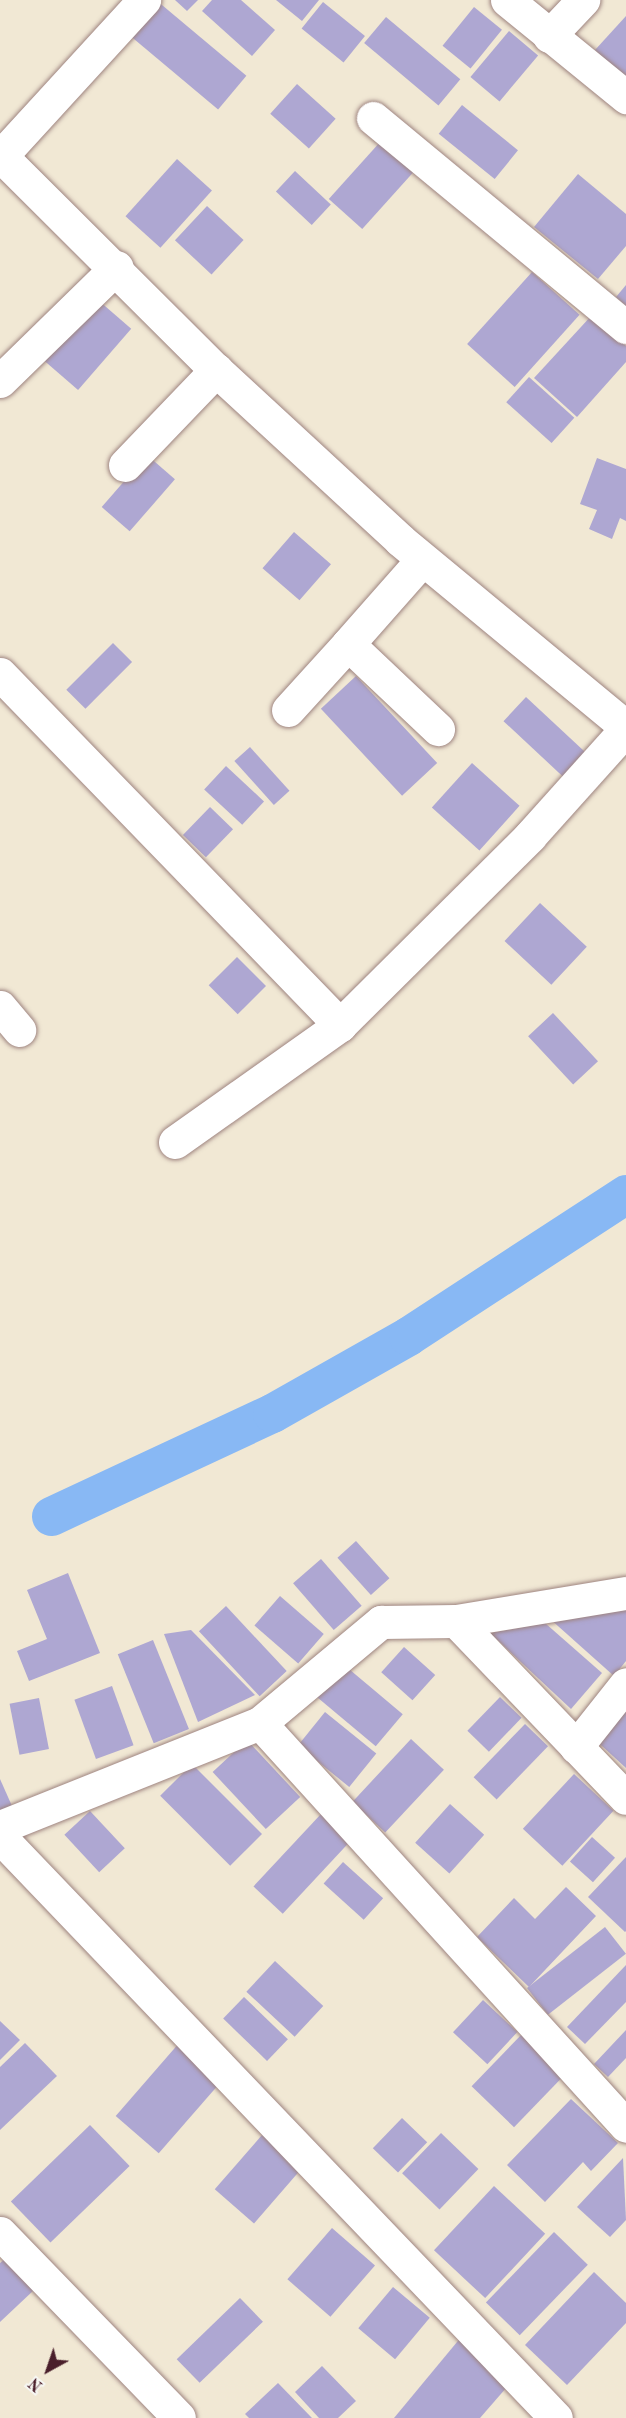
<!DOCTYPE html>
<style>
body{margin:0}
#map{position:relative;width:626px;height:2418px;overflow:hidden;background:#f1e8d4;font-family:"Old Standard TT",serif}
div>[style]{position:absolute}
.canal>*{height:39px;margin:-19.5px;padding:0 19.5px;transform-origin:19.5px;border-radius:19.5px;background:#88b8f4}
.building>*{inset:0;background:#aea7d2;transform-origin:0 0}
.roads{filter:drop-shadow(0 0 2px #9e8480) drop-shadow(0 0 2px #9e8480)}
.minor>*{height:33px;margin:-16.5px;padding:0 16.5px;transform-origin:16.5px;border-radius:16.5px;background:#fff}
span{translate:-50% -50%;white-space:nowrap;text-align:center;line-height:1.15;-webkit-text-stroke:5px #f6f6f2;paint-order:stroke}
.north{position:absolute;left:18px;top:2340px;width:60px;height:60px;-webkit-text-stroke:4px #f6f6f2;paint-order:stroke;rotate:220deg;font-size:16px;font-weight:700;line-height:24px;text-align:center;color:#4a1f2b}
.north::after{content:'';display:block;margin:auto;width:21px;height:27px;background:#4a1f2b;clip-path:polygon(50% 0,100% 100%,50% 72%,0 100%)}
</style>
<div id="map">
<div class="canal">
<div style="left:51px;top:1516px;width:244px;rotate:-25deg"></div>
<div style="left:272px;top:1413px;width:156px;rotate:-29.5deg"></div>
<div style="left:408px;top:1336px;width:260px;rotate:-33.1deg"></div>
</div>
<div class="building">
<div style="left:156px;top:0;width:118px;height:44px;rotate:40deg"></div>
<div style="clip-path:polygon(175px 0,198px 0,187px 11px)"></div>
<div style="clip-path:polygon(212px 0,241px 0,275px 30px,252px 56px,202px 11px)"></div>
<div style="clip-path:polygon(276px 0,319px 0,302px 21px)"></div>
<div style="left:323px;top:2px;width:54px;height:34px;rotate:39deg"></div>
<div style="left:474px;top:7px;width:36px;height:50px;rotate:39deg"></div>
<div style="clip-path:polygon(626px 16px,626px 79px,595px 50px)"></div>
<div style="left:386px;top:17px;width:97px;height:34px;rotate:40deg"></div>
<div style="left:509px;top:31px;width:38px;height:60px;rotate:40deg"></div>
<div style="left:297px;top:84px;width:52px;height:40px;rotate:42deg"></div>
<div style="left:462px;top:105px;width:72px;height:37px;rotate:39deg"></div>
<div style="left:381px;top:141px;width:45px;height:78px;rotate:42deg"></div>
<div style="left:177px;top:159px;width:47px;height:77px;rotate:42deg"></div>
<div style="left:295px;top:171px;width:49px;height:28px;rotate:43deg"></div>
<div style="clip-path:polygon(578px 174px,626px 214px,626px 246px,598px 279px,534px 227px)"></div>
<div style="left:207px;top:206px;width:50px;height:47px;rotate:43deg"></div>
<div style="left:532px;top:272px;width:64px;height:97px;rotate:42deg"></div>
<div style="clip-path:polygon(626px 285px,626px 306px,616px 297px)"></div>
<div style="left:98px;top:300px;width:44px;height:81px;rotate:41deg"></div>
<div style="clip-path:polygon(592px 315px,626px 346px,626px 362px,577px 417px,534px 378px)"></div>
<div style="left:529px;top:377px;width:61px;height:34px;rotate:42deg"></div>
<div style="left:147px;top:455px;width:37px;height:69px;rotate:41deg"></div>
<div style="clip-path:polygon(597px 458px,626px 469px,626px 521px,620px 518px,612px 539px,589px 529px,597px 510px,580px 504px)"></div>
<div style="left:294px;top:532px;width:49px;height:48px;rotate:41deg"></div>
<div style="left:113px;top:643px;width:27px;height:66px;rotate:45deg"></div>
<div style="left:356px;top:676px;width:119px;height:48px;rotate:47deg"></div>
<div style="left:526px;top:697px;width:83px;height:33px;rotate:43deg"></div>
<div style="left:250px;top:747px;width:59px;height:21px;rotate:48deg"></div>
<div style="left:472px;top:763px;width:64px;height:60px;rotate:42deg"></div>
<div style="left:226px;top:766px;width:52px;height:32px;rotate:43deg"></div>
<div style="left:210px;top:807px;width:32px;height:39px;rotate:44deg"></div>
<div style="left:540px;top:903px;width:64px;height:52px;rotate:43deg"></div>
<div style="left:237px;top:957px;width:41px;height:40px;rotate:45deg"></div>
<div style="left:553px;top:1013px;width:66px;height:34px;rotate:47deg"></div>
<div style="left:356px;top:1541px;width:50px;height:25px;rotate:48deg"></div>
<div style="left:321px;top:1559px;width:62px;height:37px;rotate:49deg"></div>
<div style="clip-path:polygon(68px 1573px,100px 1653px,29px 1681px,17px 1651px,47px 1639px,27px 1590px)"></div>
<div style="left:280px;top:1596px;width:58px;height:39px;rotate:41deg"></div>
<div style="clip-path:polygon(626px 1601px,626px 1661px,614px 1676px,549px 1618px)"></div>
<div style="left:226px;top:1606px;width:89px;height:37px;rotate:47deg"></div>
<div style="clip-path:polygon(545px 1623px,602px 1673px,571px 1709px,490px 1633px)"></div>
<div style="clip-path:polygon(191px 1630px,255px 1695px,198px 1722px,164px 1634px)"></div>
<div style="left:153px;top:1640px;width:96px;height:38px;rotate:68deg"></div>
<div style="left:404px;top:1647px;width:42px;height:34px;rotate:42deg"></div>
<div style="left:343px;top:1664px;width:78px;height:42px;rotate:40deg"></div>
<div style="left:112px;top:1686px;width:63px;height:40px;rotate:70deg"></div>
<div style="left:500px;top:1697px;width:30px;height:47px;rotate:44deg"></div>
<div style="left:39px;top:1698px;width:52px;height:30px;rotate:79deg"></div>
<div style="clip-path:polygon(626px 1700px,626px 1768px,591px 1736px)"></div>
<div style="left:325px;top:1712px;width:66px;height:43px;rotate:39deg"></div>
<div style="left:525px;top:1724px;width:32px;height:74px;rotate:44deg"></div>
<div style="left:411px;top:1739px;width:45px;height:86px;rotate:43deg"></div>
<div style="left:247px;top:1740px;width:78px;height:47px;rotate:47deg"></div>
<div style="left:192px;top:1764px;width:99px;height:45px;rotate:45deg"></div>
<div style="left:574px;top:1774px;width:54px;height:75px;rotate:43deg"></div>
<div style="clip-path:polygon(0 1779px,12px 1806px,0 1811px)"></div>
<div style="left:450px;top:1804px;width:46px;height:52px;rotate:42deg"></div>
<div style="left:90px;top:1811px;width:51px;height:35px;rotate:47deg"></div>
<div style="left:321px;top:1814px;width:40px;height:99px;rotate:43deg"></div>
<div style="left:592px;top:1837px;width:31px;height:33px;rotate:42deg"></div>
<div style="clip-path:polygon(626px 1857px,626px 1931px,625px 1932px,588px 1897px)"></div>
<div style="left:343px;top:1862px;width:54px;height:29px;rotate:42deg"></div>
<div style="clip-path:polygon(566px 1887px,596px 1916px,529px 1987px,477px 1937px,514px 1898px,535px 1919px)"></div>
<div style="left:605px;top:1927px;width:34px;height:99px;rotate:52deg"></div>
<div style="left:275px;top:1961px;width:66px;height:42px;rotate:43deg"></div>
<div style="clip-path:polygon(626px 1965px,626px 2002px,585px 2044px,567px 2027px)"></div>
<div style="left:244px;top:1997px;width:61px;height:30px;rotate:44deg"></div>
<div style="left:483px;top:2000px;width:47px;height:44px;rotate:43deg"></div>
<div style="clip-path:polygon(0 2021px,20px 2040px,0 2060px)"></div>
<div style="clip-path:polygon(626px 2030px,626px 2058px,608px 2077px,594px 2064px)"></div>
<div style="left:523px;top:2033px;width:59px;height:74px;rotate:44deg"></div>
<div style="left:180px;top:2042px;width:57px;height:98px;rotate:41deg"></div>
<div style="clip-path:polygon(25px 2043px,57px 2076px,0 2130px,0 2067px)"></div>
<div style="clip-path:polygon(571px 2099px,618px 2143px,591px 2171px,583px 2162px,545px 2202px,507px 2165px)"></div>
<div style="left:402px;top:2118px;width:35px;height:42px;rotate:44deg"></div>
<div style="left:90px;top:2125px;width:57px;height:110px;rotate:46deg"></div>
<div style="left:441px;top:2133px;width:52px;height:56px;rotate:44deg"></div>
<div style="left:262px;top:2135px;width:52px;height:72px;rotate:41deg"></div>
<div style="clip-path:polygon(623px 2158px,626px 2220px,610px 2237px,577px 2207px)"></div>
<div style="left:494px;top:2186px;width:70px;height:88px;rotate:43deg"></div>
<div style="left:332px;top:2228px;width:57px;height:68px;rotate:41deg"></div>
<div style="left:554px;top:2232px;width:47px;height:98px;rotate:44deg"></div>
<div style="clip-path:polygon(5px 2259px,34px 2290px,0 2322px,0 2263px)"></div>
<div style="clip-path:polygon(594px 2272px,626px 2303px,626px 2323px,567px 2385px,525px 2345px)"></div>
<div style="left:393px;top:2287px;width:48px;height:54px;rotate:40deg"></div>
<div style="left:240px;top:2298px;width:33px;height:88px;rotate:46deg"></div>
<div style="clip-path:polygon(462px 2336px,513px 2380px,480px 2418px,394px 2418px)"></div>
<div style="clip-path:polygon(322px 2366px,356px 2401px,338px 2418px,319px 2418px,295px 2392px)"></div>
<div style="clip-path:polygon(278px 2383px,312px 2418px,249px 2418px,245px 2414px)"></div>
</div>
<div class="roads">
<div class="minor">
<div style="left:507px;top:0;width:154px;rotate:39.2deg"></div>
<div style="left:549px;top:36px;width:50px;rotate:-46.6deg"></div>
<div style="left:373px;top:118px;width:328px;rotate:39.6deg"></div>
<div style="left:0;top:155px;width:305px;rotate:44.9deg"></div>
<div style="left:216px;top:370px;width:251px;rotate:42.7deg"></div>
<div style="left:400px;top:540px;width:293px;rotate:39.6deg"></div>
<div style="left:1px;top:156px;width:212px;rotate:-47.5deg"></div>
<div style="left:0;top:381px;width:163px;rotate:-44.3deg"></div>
<div style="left:125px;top:465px;width:132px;rotate:-46.2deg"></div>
<div style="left:422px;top:560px;width:112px;rotate:131.4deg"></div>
<div style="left:348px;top:644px;width:124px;rotate:43.4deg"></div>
<div style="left:0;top:674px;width:489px;rotate:45.9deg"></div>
<div style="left:288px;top:710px;width:89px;rotate:-47.7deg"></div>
<div style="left:0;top:1007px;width:30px;rotate:50deg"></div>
<div style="left:175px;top:1142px;width:202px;rotate:-35.3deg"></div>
<div style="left:340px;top:1025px;width:268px;rotate:-44.8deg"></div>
<div style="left:530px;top:836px;width:144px;rotate:-48.1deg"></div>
<div style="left:456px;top:1621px;width:245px;rotate:46.2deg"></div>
<div style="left:260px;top:1723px;width:544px;rotate:47.75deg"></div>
<div style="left:576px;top:1747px;width:80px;rotate:-51.6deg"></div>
<div style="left:0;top:1827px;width:280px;rotate:-21.8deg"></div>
<div style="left:260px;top:1723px;width:158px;rotate:-39.9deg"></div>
<div style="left:381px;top:1622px;width:75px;rotate:-0.8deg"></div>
<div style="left:456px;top:1621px;width:172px;rotate:-9.4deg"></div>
<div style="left:0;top:1837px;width:804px;rotate:46.26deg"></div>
<div style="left:0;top:2233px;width:257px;rotate:45.9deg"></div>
</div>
</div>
<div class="north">N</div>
</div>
